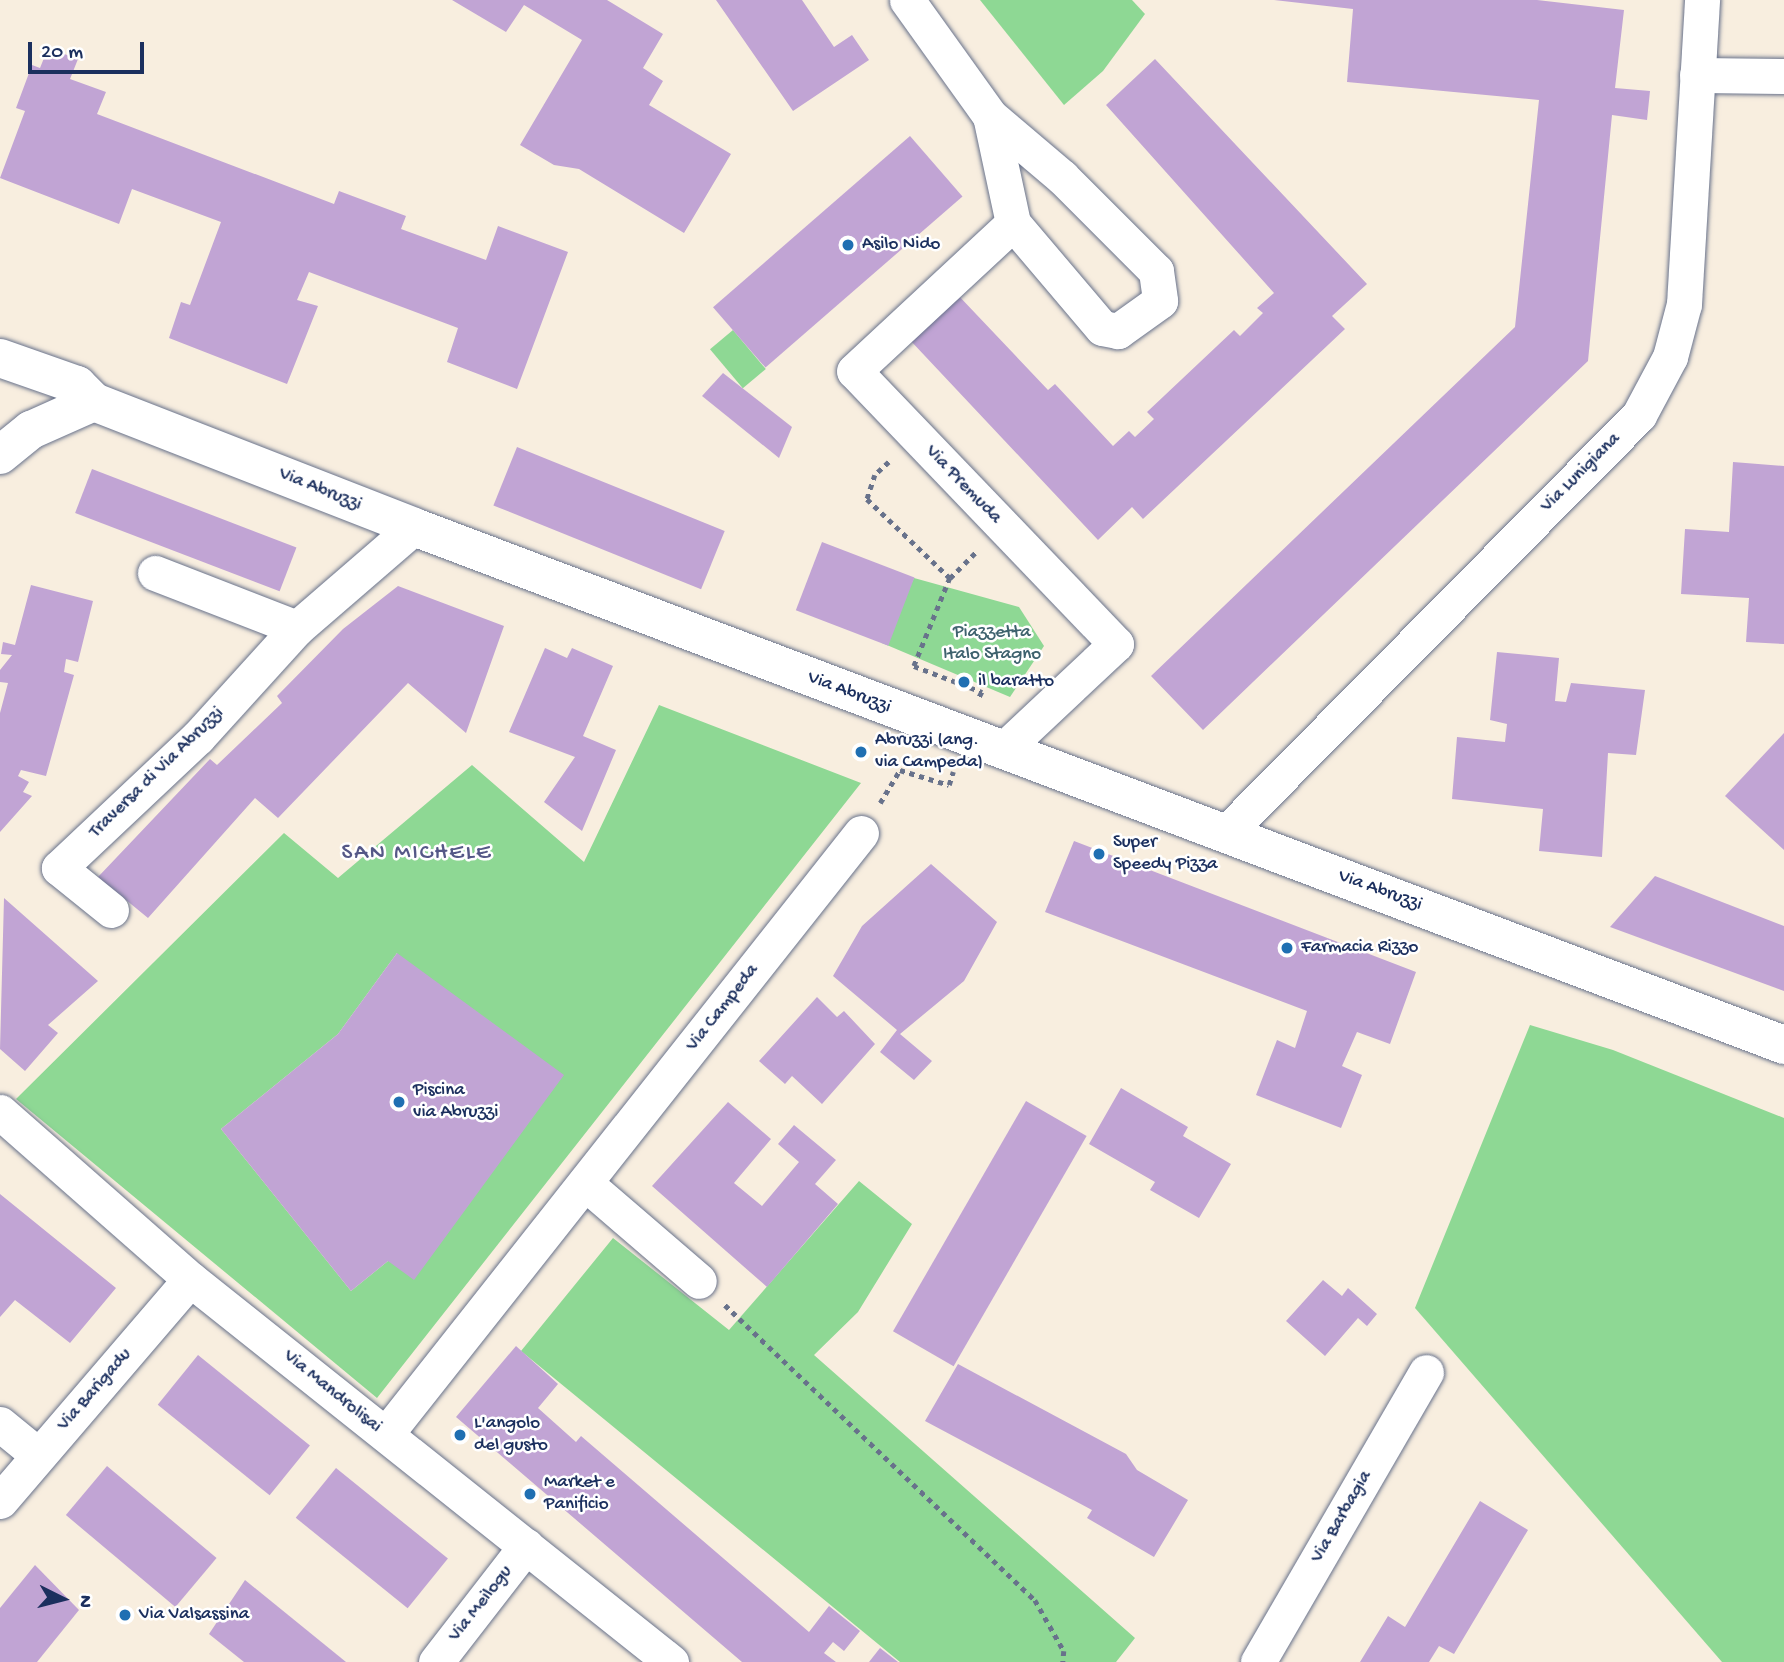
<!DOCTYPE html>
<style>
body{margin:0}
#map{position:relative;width:1784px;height:1662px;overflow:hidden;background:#f8eedf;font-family:"Gochi Hand",sans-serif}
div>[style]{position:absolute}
.green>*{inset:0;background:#8ed894;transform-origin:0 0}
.building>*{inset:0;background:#c1a4d4;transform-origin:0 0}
.path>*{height:4.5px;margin-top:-2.25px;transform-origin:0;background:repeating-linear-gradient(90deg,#68728b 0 5px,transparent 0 10px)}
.roads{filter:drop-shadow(0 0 2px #68728b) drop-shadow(0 0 2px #68728b)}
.minor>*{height:35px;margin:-17.5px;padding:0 17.5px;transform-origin:17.5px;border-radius:17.5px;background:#fff}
.tertiary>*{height:38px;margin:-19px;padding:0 19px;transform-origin:19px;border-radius:19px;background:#fff}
.dots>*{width:19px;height:19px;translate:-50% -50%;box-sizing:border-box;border:4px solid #fff;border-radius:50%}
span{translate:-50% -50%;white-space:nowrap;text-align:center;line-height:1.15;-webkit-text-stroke:5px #fff;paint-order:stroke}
.poi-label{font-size:19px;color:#1b2f5e}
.left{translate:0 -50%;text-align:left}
.street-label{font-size:19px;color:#1b2f5e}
.park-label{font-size:19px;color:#3e626e}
.quarter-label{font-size:23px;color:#555887;letter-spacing:2px}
.north{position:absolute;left:28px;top:1564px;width:70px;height:70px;-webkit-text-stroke:5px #fff;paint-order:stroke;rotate:96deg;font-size:19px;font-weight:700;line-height:28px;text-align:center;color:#1b2f5e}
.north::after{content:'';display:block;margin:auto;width:24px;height:32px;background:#1b2f5e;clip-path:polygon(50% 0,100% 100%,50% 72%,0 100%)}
.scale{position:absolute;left:28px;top:42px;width:116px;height:32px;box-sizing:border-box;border:4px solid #1b2f5e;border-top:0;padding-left:9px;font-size:21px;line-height:24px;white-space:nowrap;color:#1b2f5e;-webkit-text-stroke:5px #fff;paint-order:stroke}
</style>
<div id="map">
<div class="green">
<div style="clip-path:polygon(980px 0,1132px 0,1145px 14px,1103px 71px,1064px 105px)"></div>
<div style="left:733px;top:330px;width:51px;height:30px;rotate:50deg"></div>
<div style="clip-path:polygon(914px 578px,1019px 607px,1044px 646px,1010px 697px,882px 643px)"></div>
<div style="clip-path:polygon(evenodd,659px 705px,861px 783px,377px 1398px,16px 1099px,284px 833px,338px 878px,472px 765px,584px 862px,659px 705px,397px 953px,388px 1261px,351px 1291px,221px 1129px,338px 1034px,397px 953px)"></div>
<div style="clip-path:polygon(1530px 1025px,1613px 1050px,1784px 1118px,1784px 1662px,1722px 1662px,1415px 1308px)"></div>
<div style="clip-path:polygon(859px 1181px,912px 1224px,858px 1312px,814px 1355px,1135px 1638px,1116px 1662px,900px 1662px,521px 1351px,613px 1238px,729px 1330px)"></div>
</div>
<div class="building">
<div style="clip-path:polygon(452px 0,607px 0,663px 34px,643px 68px,663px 81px,649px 105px,731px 154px,684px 233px,579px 169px,554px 165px,520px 145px,582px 40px,524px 5px,506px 32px)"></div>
<div style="clip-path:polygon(716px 0,802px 0,834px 47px,852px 35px,869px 60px,793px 111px)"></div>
<div style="clip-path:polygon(1274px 0,1537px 0,1624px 10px,1615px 88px,1650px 91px,1647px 120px,1612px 115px,1588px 361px,1203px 730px,1151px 676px,1515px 327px,1539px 100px,1347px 82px,1353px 9px)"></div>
<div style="clip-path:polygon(48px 48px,78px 59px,70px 79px,106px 92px,97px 114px,334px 204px,339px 191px,406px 216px,401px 229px,486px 260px,498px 226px,568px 252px,517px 389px,447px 362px,458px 328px,309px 272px,297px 300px,318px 306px,287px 384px,169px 338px,181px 302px,190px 305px,221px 222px,132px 189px,119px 224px,0 178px,25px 111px,16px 108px,32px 65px,40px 68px)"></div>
<div style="clip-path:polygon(1155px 59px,1367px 284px,1332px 316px,1345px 329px,1143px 519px,1132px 507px,1098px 540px,909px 339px,957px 294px,1048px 390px,1055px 384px,1113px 446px,1129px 431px,1135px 437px,1154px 419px,1147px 412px,1234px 330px,1240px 336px,1263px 313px,1257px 308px,1274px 293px,1106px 105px)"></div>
<div style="left:910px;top:136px;width:80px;height:261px;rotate:49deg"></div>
<div style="clip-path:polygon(723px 373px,792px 427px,779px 458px,702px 396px)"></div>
<div style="left:517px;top:447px;width:224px;height:63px;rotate:22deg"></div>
<div style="clip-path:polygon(1733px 462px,1784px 466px,1784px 644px,1746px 642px,1749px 598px,1681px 594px,1685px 529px,1729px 532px)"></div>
<div style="left:92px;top:469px;width:219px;height:47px;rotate:21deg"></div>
<div style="left:822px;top:542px;width:99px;height:73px;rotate:21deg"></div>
<div style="clip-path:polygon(31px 585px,93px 601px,78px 662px,66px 659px,64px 672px,74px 675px,46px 776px,21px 770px,18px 776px,29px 782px,23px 792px,32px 796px,0 832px,0 713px,8px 683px,0 682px,0 670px,12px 655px,1px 654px,3px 642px,15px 645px)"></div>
<div style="clip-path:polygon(398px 586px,504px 626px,466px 733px,408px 683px,278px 818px,255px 798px,148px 918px,98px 877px,210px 759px,217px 765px,282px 703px,277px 696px,343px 629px)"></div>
<div style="clip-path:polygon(545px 648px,567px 658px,572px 648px,613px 666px,583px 736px,616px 750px,582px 831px,544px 802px,575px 757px,509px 732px)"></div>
<div style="clip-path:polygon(1497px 652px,1559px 658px,1555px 701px,1566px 702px,1571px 683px,1645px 690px,1636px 755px,1608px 753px,1602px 857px,1539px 851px,1543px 809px,1452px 799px,1457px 737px,1505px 742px,1507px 724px,1490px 720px)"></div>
<div style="clip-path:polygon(1784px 733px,1784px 850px,1725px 796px)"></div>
<div style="clip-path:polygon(1074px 841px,1416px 972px,1390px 1044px,1357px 1032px,1342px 1066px,1362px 1075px,1341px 1128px,1256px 1095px,1277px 1040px,1295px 1048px,1307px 1011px,1045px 912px)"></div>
<div style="clip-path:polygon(931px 864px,997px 922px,964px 981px,900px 1034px,932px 1061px,914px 1080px,880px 1052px,897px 1030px,833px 976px,862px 926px)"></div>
<div style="clip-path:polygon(1655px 876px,1784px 926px,1784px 991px,1610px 927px)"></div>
<div style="clip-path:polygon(4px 898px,98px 981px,48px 1025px,58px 1033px,25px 1071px,0 1049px)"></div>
<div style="clip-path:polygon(397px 953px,564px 1075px,414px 1280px,388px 1261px,351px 1291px,221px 1129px,338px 1034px)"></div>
<div style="clip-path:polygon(817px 997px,837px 1017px,844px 1011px,875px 1044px,822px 1104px,792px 1076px,785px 1084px,759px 1061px)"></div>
<div style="clip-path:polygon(1121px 1088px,1188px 1127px,1183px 1136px,1231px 1164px,1199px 1218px,1150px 1190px,1155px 1182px,1089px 1144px)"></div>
<div style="left:1026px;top:1101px;width:70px;height:266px;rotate:30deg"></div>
<div style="clip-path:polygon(728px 1102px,771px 1139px,734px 1183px,762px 1206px,799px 1162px,778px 1144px,794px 1125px,836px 1160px,815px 1184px,838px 1204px,767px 1287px,652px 1186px)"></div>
<div style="clip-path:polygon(0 1194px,116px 1288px,70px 1343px,15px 1300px,0 1317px)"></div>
<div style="clip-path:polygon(1323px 1280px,1342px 1296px,1348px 1288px,1377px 1314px,1367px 1326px,1358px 1318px,1325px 1356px,1286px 1321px)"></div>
<div style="clip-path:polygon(516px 1346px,558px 1384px,538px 1408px,576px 1442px,581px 1436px,809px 1632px,829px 1606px,860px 1631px,844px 1651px,833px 1642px,824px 1653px,836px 1662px,742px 1662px,456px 1417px)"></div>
<div style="left:198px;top:1355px;width:144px;height:64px;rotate:39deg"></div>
<div style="clip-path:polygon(958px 1364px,1126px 1454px,1137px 1470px,1188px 1500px,1154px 1557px,1087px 1518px,1092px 1510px,925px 1421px)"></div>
<div style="left:107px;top:1466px;width:143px;height:64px;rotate:40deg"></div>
<div style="left:336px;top:1468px;width:144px;height:64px;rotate:39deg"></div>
<div style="clip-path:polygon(1480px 1501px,1528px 1530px,1454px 1654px,1439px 1646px,1429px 1662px,1360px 1662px,1388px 1616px,1405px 1627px)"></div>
<div style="clip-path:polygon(35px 1565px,79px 1610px,37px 1662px,0 1662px,0 1608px)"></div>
<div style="clip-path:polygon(245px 1580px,346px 1662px,244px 1662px,209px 1634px)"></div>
<div style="clip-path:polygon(880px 1648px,898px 1662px,869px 1662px)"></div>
</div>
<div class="path">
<div style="left:889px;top:462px;width:19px;rotate:137deg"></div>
<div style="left:875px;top:475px;width:25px;rotate:108deg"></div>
<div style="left:867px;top:499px;width:115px;rotate:43.6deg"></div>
<div style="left:950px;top:578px;width:95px;rotate:112.2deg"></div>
<div style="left:914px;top:666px;width:73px;rotate:20.9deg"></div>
<div style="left:982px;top:692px;width:7px;rotate:117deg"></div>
<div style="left:950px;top:578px;width:38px;rotate:-45deg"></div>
<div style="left:880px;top:803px;width:39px;rotate:-59deg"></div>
<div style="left:900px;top:770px;width:51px;rotate:17deg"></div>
<div style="left:949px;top:785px;width:14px;rotate:-73deg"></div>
<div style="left:725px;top:1305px;width:428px;rotate:43.6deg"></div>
<div style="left:1035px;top:1600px;width:59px;rotate:60.4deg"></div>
<div style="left:1064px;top:1651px;width:11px;rotate:95deg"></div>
</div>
<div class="roads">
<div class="minor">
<div style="left:907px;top:0;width:143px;rotate:54.4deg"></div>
<div style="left:990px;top:116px;width:94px;rotate:40.3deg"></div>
<div style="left:1062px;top:177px;width:133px;rotate:45deg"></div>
<div style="left:1156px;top:271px;width:30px;rotate:82deg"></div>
<div style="left:1160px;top:301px;width:52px;rotate:144.5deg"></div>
<div style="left:1118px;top:331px;width:16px;rotate:-169deg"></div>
<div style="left:1102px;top:328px;width:138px;rotate:-130.3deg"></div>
<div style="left:1013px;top:223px;width:109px;rotate:-102.1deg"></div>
<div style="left:1697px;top:75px;width:87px;rotate:0.7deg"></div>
<div style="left:155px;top:573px;width:152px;rotate:21.2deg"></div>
<div style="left:1003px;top:750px;width:155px;rotate:-43.2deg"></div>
<div style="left:1116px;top:644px;width:378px;rotate:-133.8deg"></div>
<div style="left:854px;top:371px;width:217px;rotate:-42.9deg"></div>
<div style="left:1225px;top:834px;width:589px;rotate:-45.34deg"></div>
<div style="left:1639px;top:415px;width:66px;rotate:-61.9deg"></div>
<div style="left:1670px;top:357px;width:55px;rotate:-75.2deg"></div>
<div style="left:1684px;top:304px;width:305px;rotate:-86.6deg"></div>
<div style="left:111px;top:910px;width:67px;rotate:-141.1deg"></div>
<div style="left:59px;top:868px;width:191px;rotate:-43.3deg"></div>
<div style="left:198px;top:737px;width:147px;rotate:-47.8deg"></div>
<div style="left:297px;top:628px;width:155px;rotate:-40.8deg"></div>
<div style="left:0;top:1112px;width:253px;rotate:41.3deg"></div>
<div style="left:190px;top:1279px;width:615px;rotate:38.53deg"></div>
<div style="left:585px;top:1183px;width:150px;rotate:40.7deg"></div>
<div style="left:0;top:1424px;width:49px;rotate:39.2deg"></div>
<div style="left:386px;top:1434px;width:766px;rotate:-51.68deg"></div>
<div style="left:0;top:1501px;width:292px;rotate:-49.4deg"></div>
<div style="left:436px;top:1662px;width:147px;rotate:-52.2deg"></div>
<div style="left:1258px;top:1662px;width:335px;rotate:-59.9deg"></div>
</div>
<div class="tertiary">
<div style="left:0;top:358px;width:82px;rotate:19.3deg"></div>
<div style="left:77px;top:385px;width:24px;rotate:45deg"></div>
<div style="left:94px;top:402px;width:344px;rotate:21.3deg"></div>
<div style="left:414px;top:527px;width:1465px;rotate:20.71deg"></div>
<div style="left:0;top:455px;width:40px;rotate:-39deg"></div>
<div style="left:31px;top:430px;width:69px;rotate:-24deg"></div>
</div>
</div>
<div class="dots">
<div style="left:848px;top:245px;background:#1f6fb2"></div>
<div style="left:964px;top:682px;background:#1f6fb2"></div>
<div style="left:861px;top:752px;background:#1f6fb2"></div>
<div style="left:1099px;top:854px;background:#1f6fb2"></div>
<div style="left:1287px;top:948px;background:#1f6fb2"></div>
<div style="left:399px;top:1102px;background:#1f6fb2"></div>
<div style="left:460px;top:1435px;background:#1f6fb2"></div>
<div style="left:530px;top:1494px;background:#1f6fb2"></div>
<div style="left:125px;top:1615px;background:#1f6fb2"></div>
</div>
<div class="poi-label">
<span class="left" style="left:862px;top:245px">Asilo Nido</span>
<span class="left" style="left:978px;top:682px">il baratto</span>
<span class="left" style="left:875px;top:752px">Abruzzi (ang.<br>via Campeda)</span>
<span class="left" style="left:1113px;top:854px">Super<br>Speedy Pizza</span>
<span class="left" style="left:1301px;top:948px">Farmacia Rizzo</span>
<span class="left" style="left:413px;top:1102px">Piscina<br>via Abruzzi</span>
<span class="left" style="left:474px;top:1435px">L'angolo<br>del gusto</span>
<span class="left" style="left:544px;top:1494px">Market e<br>Panificio</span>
<span class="left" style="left:139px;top:1615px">Via Valsassina</span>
</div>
<div class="street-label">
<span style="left:1581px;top:473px;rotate:-45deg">Via Lunigiana</span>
<span style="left:963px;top:485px;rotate:46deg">Via Premuda</span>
<span style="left:320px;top:490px;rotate:22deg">Via Abruzzi</span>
<span style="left:849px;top:693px;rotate:21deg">Via Abruzzi</span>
<span style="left:157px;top:773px;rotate:-44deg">Traversa di Via Abruzzi</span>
<span style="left:1380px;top:891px;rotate:20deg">Via Abruzzi</span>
<span style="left:723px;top:1008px;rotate:-52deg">Via Campeda</span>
<span style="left:95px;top:1390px;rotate:-49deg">Via Barigadu</span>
<span style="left:332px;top:1392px;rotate:39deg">Via Mandrolisai</span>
<span style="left:1342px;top:1517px;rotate:-60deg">Via Barbagia</span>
<span style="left:481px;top:1604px;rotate:-52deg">Via Meilogu</span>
</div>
<div class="park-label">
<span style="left:992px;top:644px">Piazzetta<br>Italo Stagno</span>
</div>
<div class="quarter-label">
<span style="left:417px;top:854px">SAN MICHELE</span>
</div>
<div class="north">N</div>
<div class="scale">20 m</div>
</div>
